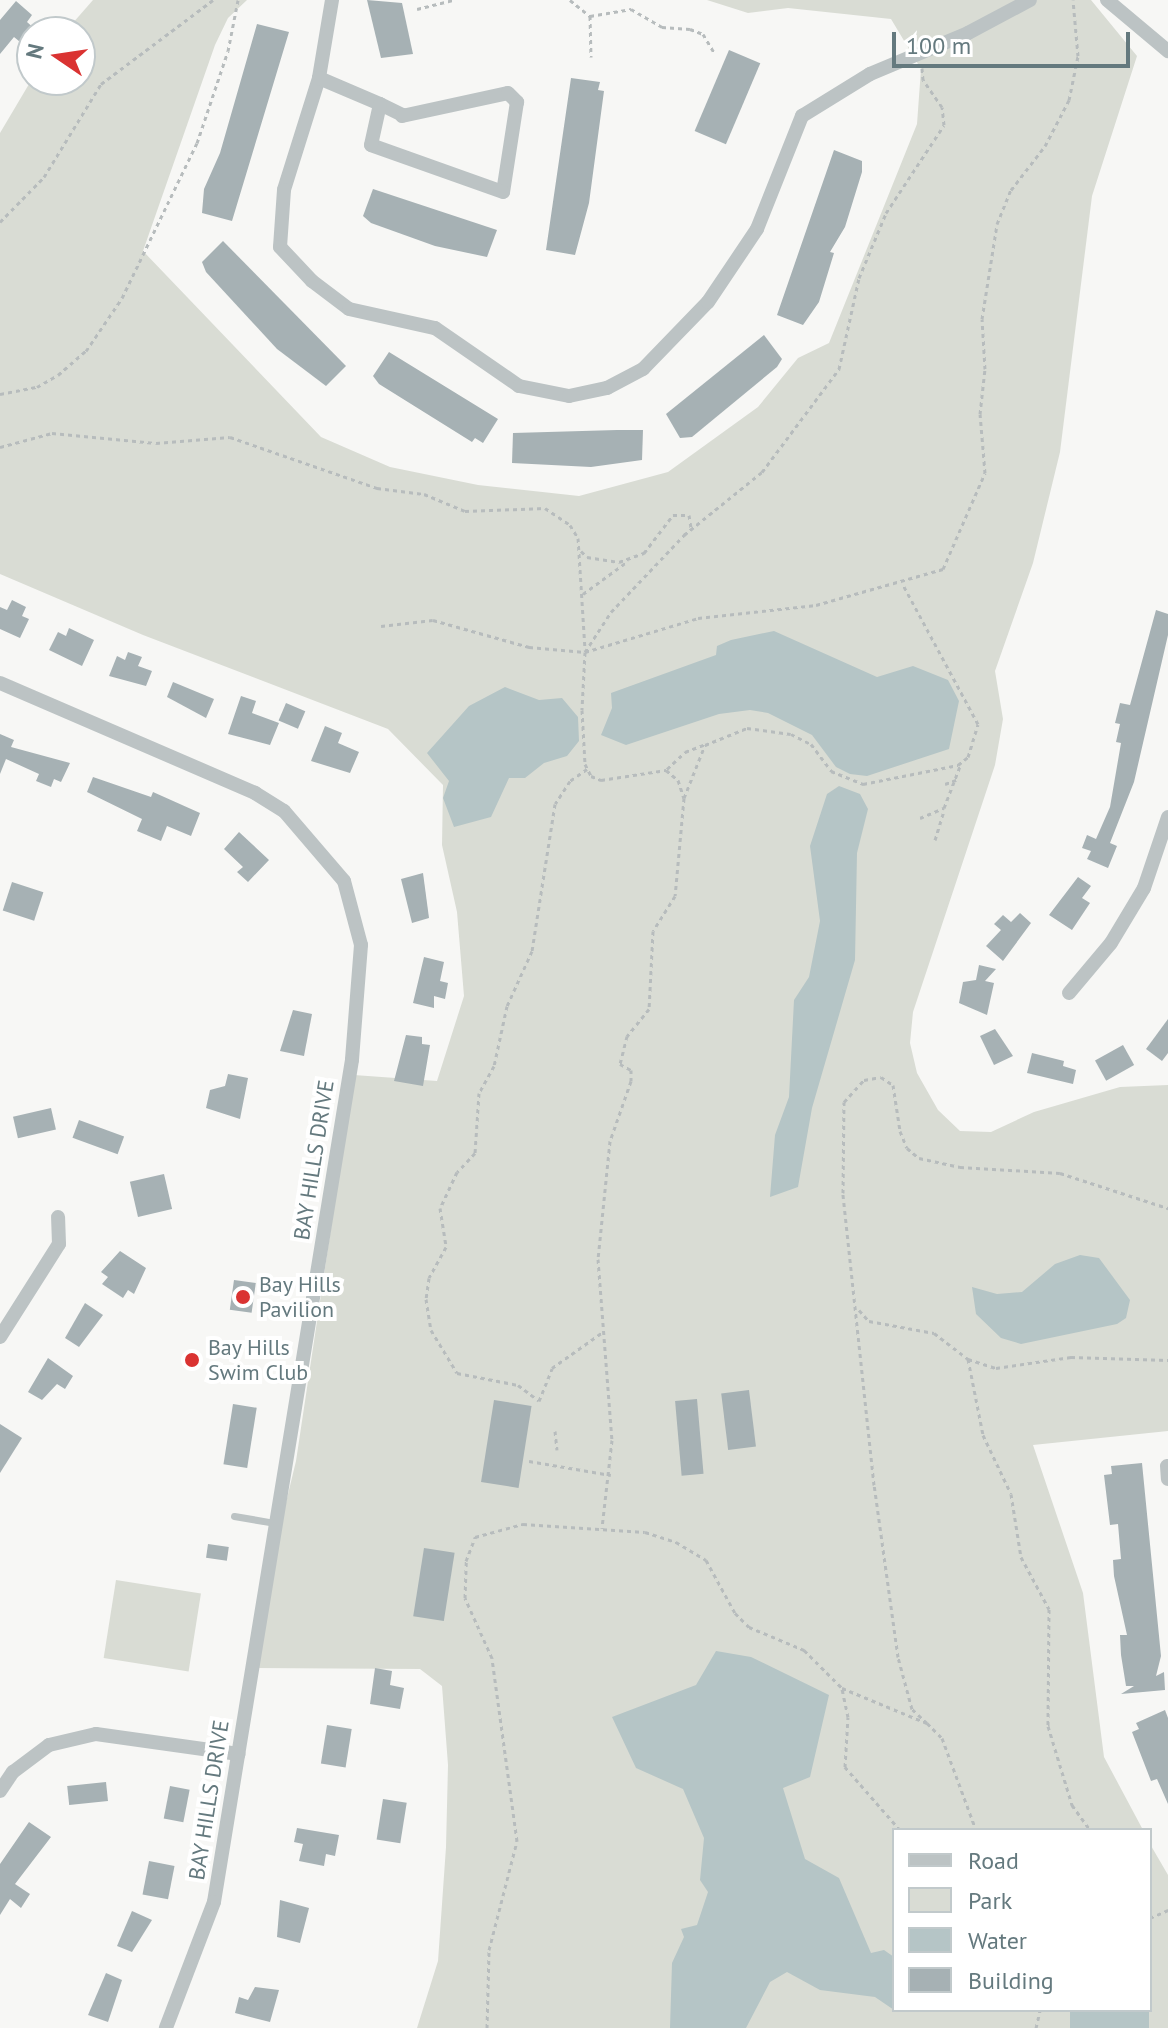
<!DOCTYPE html>
<style>
body{margin:0}
#map{position:relative;width:1168px;height:2028px;overflow:hidden;background:#f7f7f5;font-family:"PT Sans",sans-serif}
div>[style]{position:absolute}
.green>*{inset:0;background:#d9dcd4;transform-origin:0 0}
.water>*{inset:0;background:#b5c5c6;transform-origin:0 0}
.building>*{inset:0;background:#a6b1b4;transform-origin:0 0}
.path>*{height:3px;margin-top:-1.5px;transform-origin:0;background:repeating-linear-gradient(90deg,#b7bcbd 0 4px,transparent 0 8px)}
.lane>*{height:7px;margin:-3.5px;padding:0 3.5px;transform-origin:3.5px;border-radius:3.5px;background:#bcc3c4}
.street>*{height:14px;margin:-7px;padding:0 7px;transform-origin:7px;border-radius:7px;background:#bcc3c4}
.dots>*{width:22px;height:22px;translate:-50% -50%;box-sizing:border-box;border:4px solid #fff;border-radius:50%}
span{translate:-50% -50%;white-space:nowrap;text-align:center;line-height:1.15;-webkit-text-stroke:8px #fff;paint-order:stroke}
.street-label{font-size:22px;color:#64797e}
.poi-label{font-size:22px;color:#64797e}
.left{translate:0 -50%;text-align:left}
.legend{position:absolute;left:892px;top:1828px;width:260px;height:184px;box-sizing:border-box;background:#fff;border:2px solid #c1c9cb;margin:0;padding:10px 14px;list-style:none;font-size:24px;color:#64797e}
.legend li{display:flex;align-items:center;gap:16px;height:40px}
.legend b{width:40px;border:2px solid #c1c9cb}
.north{position:absolute;left:16px;top:16px;width:80px;height:80px;box-sizing:border-box;background:#fff;border:2px solid #c1c9cb;border-radius:50%;rotate:283deg;font-size:22px;font-weight:700;line-height:32px;text-align:center;color:#64797e}
.north::after{content:'';display:block;margin:auto;width:28px;height:36px;background:#da3332;clip-path:polygon(50% 0,100% 100%,50% 72%,0 100%)}
.scale{position:absolute;left:892px;top:32px;width:238px;height:36px;box-sizing:border-box;border:4px solid #64797e;border-top:0;padding-left:10px;font-size:24px;line-height:28px;white-space:nowrap;color:#64797e;-webkit-text-stroke:6px #fff;paint-order:stroke}
</style>
<div id="map">
<div class="green">
<div style="clip-path:polygon(93px 0,247px 0,228px 18px,215px 45px,143px 251px,321px 437px,390px 467px,478px 485px,579px 496px,668px 472px,758px 407px,798px 358px,829px 343px,917px 124px,921px 69px,891px 19px,788px 8px,748px 13px,707px 0,1091px 0,1137px 56px,1092px 196px,1060px 452px,1033px 563px,995px 671px,1003px 719px,995px 765px,913px 1012px,910px 1043px,917px 1073px,938px 1110px,960px 1131px,991px 1132px,1034px 1112px,1120px 1087px,1168px 1085px,1168px 1431px,1033px 1445px,1083px 1593px,1104px 1757px,1143px 1830px,894px 1830px,894px 2010px,1150px 2010px,1150px 1844px,1168px 1875px,1168px 2028px,417px 2028px,438px 1961px,446px 1847px,448px 1765px,442px 1686px,420px 1669px,246px 1668px,296px 1461px,354px 1075px,437px 1081px,464px 996px,457px 912px,442px 845px,443px 785px,388px 729px,143px 635px,0 574px,0 133px,32px 79px,80px 80px,80px 32px,65px 32px)"></div>
<div style="left:116px;top:1580px;width:86px;height:79px;rotate:9deg"></div>
</div>
<div class="water">
<div style="clip-path:polygon(774px 631px,877px 677px,913px 666px,948px 680px,959px 701px,949px 749px,867px 776px,850px 774px,836px 767px,812px 735px,768px 713px,750px 710px,719px 714px,626px 745px,601px 735px,612px 708px,611px 693px,716px 655px,717px 646px,731px 640px)"></div>
<div style="clip-path:polygon(505px 687px,539px 700px,562px 698px,578px 717px,579px 741px,567px 756px,544px 763px,525px 778px,509px 778px,491px 817px,454px 827px,443px 798px,449px 781px,427px 753px,469px 706px)"></div>
<div style="clip-path:polygon(839px 786px,860px 794px,868px 809px,857px 853px,855px 960px,812px 1108px,798px 1187px,770px 1197px,775px 1135px,789px 1097px,794px 1000px,809px 977px,820px 921px,810px 846px,827px 794px)"></div>
<div style="clip-path:polygon(1080px 1255px,1099px 1258px,1130px 1300px,1126px 1318px,1117px 1324px,1021px 1344px,1001px 1338px,976px 1314px,972px 1287px,997px 1294px,1022px 1292px,1055px 1264px)"></div>
<div style="clip-path:polygon(716px 1651px,751px 1657px,829px 1695px,810px 1777px,783px 1788px,805px 1859px,839px 1878px,871px 1953px,884px 1950px,894px 1957px,894px 2010px,875px 1997px,820px 1990px,787px 1972px,770px 1982px,746px 2028px,670px 2028px,672px 1963px,684px 1937px,681px 1929px,697px 1925px,708px 1892px,700px 1880px,704px 1838px,683px 1789px,636px 1768px,612px 1717px,696px 1685px)"></div>
<div style="left:1070px;top:2010px;width:79px;height:20px"></div>
</div>
<div class="building">
<div style="clip-path:polygon(367px 0,402px 3px,413px 54px,381px 58px)"></div>
<div style="clip-path:polygon(16px 1px,32px 15px,27px 22px,37px 31px,25px 46px,14px 37px,0 54px,0 20px)"></div>
<div style="clip-path:polygon(257px 24px,289px 32px,232px 221px,202px 213px,204px 189px,220px 153px)"></div>
<div style="left:729px;top:50px;width:34px;height:88px;rotate:23deg"></div>
<div style="clip-path:polygon(571px 78px,600px 82px,598px 90px,604px 91px,589px 203px,575px 255px,546px 250px)"></div>
<div style="clip-path:polygon(834px 150px,862px 161px,862px 172px,845px 227px,830px 252px,834px 253px,819px 302px,803px 325px,777px 315px)"></div>
<div style="clip-path:polygon(373px 189px,497px 230px,487px 257px,435px 246px,371px 223px,363px 216px)"></div>
<div style="clip-path:polygon(223px 241px,346px 366px,326px 386px,277px 349px,206px 272px,202px 262px)"></div>
<div style="clip-path:polygon(764px 335px,782px 359px,777px 367px,692px 437px,680px 438px,666px 414px)"></div>
<div style="clip-path:polygon(389px 352px,498px 419px,483px 443px,475px 438px,472px 442px,379px 384px,373px 376px)"></div>
<div style="clip-path:polygon(617px 430px,643px 430px,642px 460px,591px 467px,512px 463px,513px 433px)"></div>
<div style="clip-path:polygon(12px 600px,26px 607px,22px 616px,29px 619px,20px 638px,0 629px,0 607px,7px 610px)"></div>
<div style="clip-path:polygon(1156px 610px,1168px 614px,1168px 635px,1134px 782px,1110px 843px,1117px 846px,1108px 868px,1087px 859px,1091px 851px,1082px 848px,1087px 835px,1096px 839px,1110px 807px,1121px 743px,1116px 742px,1120px 724px,1115px 723px,1120px 703px,1130px 705px)"></div>
<div style="clip-path:polygon(69px 628px,94px 640px,82px 666px,49px 650px,58px 632px,66px 636px)"></div>
<div style="clip-path:polygon(128px 652px,142px 657px,138px 666px,152px 671px,146px 686px,109px 676px,117px 656px,125px 660px)"></div>
<div style="clip-path:polygon(173px 682px,214px 699px,206px 718px,167px 697px)"></div>
<div style="clip-path:polygon(241px 696px,256px 701px,252px 713px,279px 723px,270px 745px,228px 734px)"></div>
<div style="left:286px;top:703px;width:21px;height:19px;rotate:23deg"></div>
<div style="clip-path:polygon(325px 726px,342px 733px,338px 743px,359px 752px,350px 773px,311px 761px)"></div>
<div style="clip-path:polygon(0 734px,14px 740px,11px 747px,70px 763px,61px 782px,54px 779px,51px 787px,36px 781px,39px 774px,6px 759px,0 774px)"></div>
<div style="clip-path:polygon(93px 777px,151px 797px,153px 792px,200px 813px,191px 836px,167px 826px,161px 841px,137px 831px,142px 819px,87px 792px)"></div>
<div style="clip-path:polygon(239px 832px,269px 860px,248px 882px,237px 872px,243px 867px,224px 849px)"></div>
<div style="clip-path:polygon(423px 873px,429px 918px,412px 923px,401px 879px)"></div>
<div style="clip-path:polygon(1078px 877px,1091px 886px,1082px 898px,1090px 903px,1072px 930px,1049px 915px)"></div>
<div style="left:12px;top:882px;width:33px;height:30px;rotate:18deg"></div>
<div style="clip-path:polygon(1020px 913px,1031px 923px,1003px 961px,986px 946px,1001px 930px,994px 924px,1003px 915px,1011px 922px)"></div>
<div style="clip-path:polygon(424px 957px,444px 962px,440px 981px,448px 983px,445px 999px,434px 996px,434px 1008px,413px 1003px)"></div>
<div style="clip-path:polygon(979px 965px,996px 969px,985px 981px,994px 983px,987px 1015px,959px 1003px,963px 982px,976px 980px)"></div>
<div style="clip-path:polygon(293px 1010px,312px 1014px,304px 1056px,280px 1051px)"></div>
<div style="clip-path:polygon(1168px 1019px,1168px 1053px,1162px 1061px,1146px 1049px)"></div>
<div style="clip-path:polygon(995px 1029px,1013px 1056px,994px 1065px,980px 1036px)"></div>
<div style="clip-path:polygon(406px 1035px,422px 1037px,422px 1044px,430px 1045px,423px 1086px,394px 1081px)"></div>
<div style="left:1123px;top:1045px;width:23px;height:32px;rotate:61deg"></div>
<div style="clip-path:polygon(1032px 1053px,1064px 1061px,1063px 1066px,1076px 1070px,1073px 1084px,1027px 1073px)"></div>
<div style="clip-path:polygon(228px 1074px,248px 1078px,240px 1119px,206px 1108px,210px 1090px,225px 1086px)"></div>
<div style="left:51px;top:1108px;width:22px;height:39px;rotate:77deg"></div>
<div style="left:79px;top:1120px;width:48px;height:19px;rotate:20deg"></div>
<div style="left:164px;top:1174px;width:36px;height:35px;rotate:77deg"></div>
<div style="clip-path:polygon(120px 1251px,146px 1268px,134px 1294px,128px 1290px,123px 1298px,102px 1284px,108px 1277px,101px 1272px)"></div>
<div style="left:234px;top:1280px;width:22px;height:30px;rotate:8deg"></div>
<div style="clip-path:polygon(85px 1303px,103px 1315px,79px 1347px,65px 1338px)"></div>
<div style="clip-path:polygon(48px 1358px,73px 1376px,65px 1389px,57px 1384px,42px 1400px,28px 1392px)"></div>
<div style="left:749px;top:1390px;width:57px;height:28px;rotate:83deg"></div>
<div style="left:697px;top:1399px;width:75px;height:22px;rotate:85deg"></div>
<div style="left:494px;top:1400px;width:38px;height:83px;rotate:9deg"></div>
<div style="left:233px;top:1404px;width:24px;height:61px;rotate:9deg"></div>
<div style="clip-path:polygon(0 1424px,22px 1438px,0 1473px)"></div>
<div style="clip-path:polygon(1142px 1463px,1161px 1656px,1156px 1676px,1164px 1672px,1165px 1690px,1121px 1694px,1134px 1686px,1126px 1686px,1121px 1655px,1120px 1635px,1127px 1635px,1114px 1576px,1113px 1560px,1121px 1559px,1118px 1524px,1110px 1525px,1104px 1475px,1112px 1474px,1111px 1466px)"></div>
<div style="left:208px;top:1544px;width:21px;height:14px;rotate:8deg"></div>
<div style="left:424px;top:1548px;width:31px;height:69px;rotate:9deg"></div>
<div style="clip-path:polygon(375px 1668px,392px 1671px,390px 1685px,404px 1688px,400px 1709px,370px 1704px)"></div>
<div style="clip-path:polygon(1165px 1710px,1168px 1718px,1168px 1804px,1157px 1779px,1151px 1781px,1132px 1732px,1139px 1729px,1136px 1723px)"></div>
<div style="left:327px;top:1725px;width:25px;height:39px;rotate:9deg"></div>
<div style="left:106px;top:1782px;width:19px;height:39px;rotate:84deg"></div>
<div style="left:170px;top:1786px;width:20px;height:33px;rotate:11deg"></div>
<div style="left:383px;top:1799px;width:24px;height:41px;rotate:9deg"></div>
<div style="clip-path:polygon(29px 1822px,51px 1837px,15px 1884px,30px 1894px,21px 1908px,10px 1899px,0 1915px,0 1864px)"></div>
<div style="clip-path:polygon(297px 1828px,339px 1835px,335px 1856px,326px 1854px,324px 1866px,299px 1861px,303px 1844px,294px 1842px)"></div>
<div style="left:149px;top:1861px;width:26px;height:34px;rotate:11deg"></div>
<div style="clip-path:polygon(280px 1900px,309px 1908px,300px 1943px,277px 1937px)"></div>
<div style="clip-path:polygon(132px 1911px,152px 1920px,132px 1952px,117px 1946px)"></div>
<div style="clip-path:polygon(106px 1973px,122px 1980px,108px 2022px,88px 2015px)"></div>
<div style="clip-path:polygon(255px 1987px,279px 1990px,270px 2022px,235px 2013px,239px 1997px,248px 2000px)"></div>
</div>
<div class="path">
<div style="left:570px;top:0;width:26px;rotate:39deg"></div>
<div style="left:590px;top:16px;width:42px;rotate:-9.7deg"></div>
<div style="left:631px;top:9px;width:36px;rotate:30deg"></div>
<div style="left:662px;top:27px;width:28px;rotate:4deg"></div>
<div style="left:690px;top:29px;width:14px;rotate:21deg"></div>
<div style="left:703px;top:34px;width:21px;rotate:59deg"></div>
<div style="left:417px;top:9px;width:37px;rotate:-14deg"></div>
<div style="left:590px;top:16px;width:41px;rotate:88.6deg"></div>
<div style="left:0;top:222px;width:63px;rotate:-45.6deg"></div>
<div style="left:44px;top:177px;width:109px;rotate:-58.5deg"></div>
<div style="left:101px;top:84px;width:140px;rotate:-36.9deg"></div>
<div style="left:0;top:394px;width:38px;rotate:-11deg"></div>
<div style="left:37px;top:387px;width:24px;rotate:-30deg"></div>
<div style="left:58px;top:375px;width:37px;rotate:-41deg"></div>
<div style="left:86px;top:351px;width:64px;rotate:-55.8deg"></div>
<div style="left:122px;top:298px;width:172px;rotate:-64.2deg"></div>
<div style="left:197px;top:143px;width:97px;rotate:-71.4deg"></div>
<div style="left:228px;top:51px;width:52px;rotate:-78.9deg"></div>
<div style="left:0;top:447px;width:54px;rotate:-15.1deg"></div>
<div style="left:52px;top:433px;width:104px;rotate:5.5deg"></div>
<div style="left:156px;top:443px;width:74px;rotate:-4.6deg"></div>
<div style="left:230px;top:437px;width:156px;rotate:19.1deg"></div>
<div style="left:377px;top:488px;width:47px;rotate:7.3deg"></div>
<div style="left:424px;top:494px;width:44px;rotate:22.5deg"></div>
<div style="left:465px;top:511px;width:80px;rotate:-2.1deg"></div>
<div style="left:545px;top:508px;width:30px;rotate:34deg"></div>
<div style="left:570px;top:525px;width:15px;rotate:58deg"></div>
<div style="left:578px;top:538px;width:112px;rotate:86.4deg"></div>
<div style="left:684px;top:535px;width:100px;rotate:-38.9deg"></div>
<div style="left:762px;top:472px;width:129px;rotate:-53.2deg"></div>
<div style="left:839px;top:369px;width:93px;rotate:-77.6deg"></div>
<div style="left:859px;top:278px;width:70px;rotate:-67.4deg"></div>
<div style="left:886px;top:213px;width:105px;rotate:-56.6deg"></div>
<div style="left:944px;top:125px;width:18px;rotate:-96deg"></div>
<div style="left:942px;top:107px;width:33px;rotate:-125deg"></div>
<div style="left:923px;top:80px;width:12px;rotate:-95deg"></div>
<div style="left:581px;top:551px;width:8px;rotate:45deg"></div>
<div style="left:587px;top:557px;width:32px;rotate:9deg"></div>
<div style="left:619px;top:562px;width:27px;rotate:-20deg"></div>
<div style="left:644px;top:553px;width:48px;rotate:-52.7deg"></div>
<div style="left:673px;top:515px;width:16px"></div>
<div style="left:689px;top:515px;width:13px;rotate:81deg"></div>
<div style="left:583px;top:594px;width:56px;rotate:-36.3deg"></div>
<div style="left:381px;top:626px;width:52px;rotate:-6.6deg"></div>
<div style="left:433px;top:620px;width:100px;rotate:15.7deg"></div>
<div style="left:529px;top:647px;width:56px;rotate:5.1deg"></div>
<div style="left:585px;top:652px;width:58px;rotate:93deg"></div>
<div style="left:582px;top:710px;width:54px;rotate:86.8deg"></div>
<div style="left:585px;top:764px;width:13px;rotate:63deg"></div>
<div style="left:591px;top:776px;width:11px;rotate:22deg"></div>
<div style="left:601px;top:780px;width:66px;rotate:-8.7deg"></div>
<div style="left:666px;top:770px;width:16px;rotate:40deg"></div>
<div style="left:678px;top:780px;width:19px;rotate:72deg"></div>
<div style="left:684px;top:798px;width:98px;rotate:95.2deg"></div>
<div style="left:675px;top:896px;width:41px;rotate:122.2deg"></div>
<div style="left:653px;top:931px;width:78px;rotate:92.9deg"></div>
<div style="left:649px;top:1009px;width:35px;rotate:129deg"></div>
<div style="left:627px;top:1036px;width:29px;rotate:104deg"></div>
<div style="left:620px;top:1064px;width:13px;rotate:29deg"></div>
<div style="left:631px;top:1070px;width:11px;rotate:90deg"></div>
<div style="left:631px;top:1081px;width:64px;rotate:109.3deg"></div>
<div style="left:610px;top:1141px;width:119px;rotate:95.8deg"></div>
<div style="left:598px;top:1259px;width:182px;rotate:85.6deg"></div>
<div style="left:612px;top:1440px;width:89px;rotate:96.5deg"></div>
<div style="left:585px;top:652px;width:118px;rotate:-16.7deg"></div>
<div style="left:698px;top:618px;width:119px;rotate:-6.3deg"></div>
<div style="left:816px;top:605px;width:132px;rotate:-15.8deg"></div>
<div style="left:943px;top:569px;width:105px;rotate:-66.4deg"></div>
<div style="left:985px;top:473px;width:59px;rotate:-94.8deg"></div>
<div style="left:980px;top:414px;width:45px;rotate:-83.7deg"></div>
<div style="left:985px;top:369px;width:50px;rotate:-93.4deg"></div>
<div style="left:982px;top:319px;width:96px;rotate:-81deg"></div>
<div style="left:997px;top:224px;width:37px;rotate:-68deg"></div>
<div style="left:1011px;top:190px;width:56px;rotate:-52.3deg"></div>
<div style="left:1045px;top:146px;width:52px;rotate:-62.4deg"></div>
<div style="left:1069px;top:100px;width:45px;rotate:-78.4deg"></div>
<div style="left:1078px;top:56px;width:56px;rotate:-95.1deg"></div>
<div style="left:585px;top:652px;width:48px;rotate:-57deg"></div>
<div style="left:611px;top:612px;width:109px;rotate:-46.5deg"></div>
<div style="left:587px;top:769px;width:21px;rotate:145deg"></div>
<div style="left:570px;top:781px;width:27px;rotate:123deg"></div>
<div style="left:555px;top:804px;width:149px;rotate:98.9deg"></div>
<div style="left:532px;top:951px;width:60px;rotate:114.4deg"></div>
<div style="left:507px;top:1006px;width:61px;rotate:102.2deg"></div>
<div style="left:494px;top:1066px;width:31px;rotate:119deg"></div>
<div style="left:479px;top:1093px;width:60px;rotate:93.8deg"></div>
<div style="left:475px;top:1153px;width:26px;rotate:133deg"></div>
<div style="left:457px;top:1172px;width:40px;rotate:115deg"></div>
<div style="left:440px;top:1208px;width:39px;rotate:81deg"></div>
<div style="left:446px;top:1247px;width:35px;rotate:119deg"></div>
<div style="left:429px;top:1278px;width:21px;rotate:98deg"></div>
<div style="left:426px;top:1299px;width:31px;rotate:81deg"></div>
<div style="left:431px;top:1330px;width:50px;rotate:58.8deg"></div>
<div style="left:457px;top:1373px;width:62px;rotate:11.1deg"></div>
<div style="left:518px;top:1385px;width:26px;rotate:37deg"></div>
<div style="left:539px;top:1401px;width:35px;rotate:-68deg"></div>
<div style="left:552px;top:1368px;width:64px;rotate:-35.4deg"></div>
<div style="left:667px;top:769px;width:25px;rotate:-43deg"></div>
<div style="left:685px;top:752px;width:22px;rotate:-21deg"></div>
<div style="left:945px;top:784px;width:12px;rotate:-20deg"></div>
<div style="left:684px;top:798px;width:57px;rotate:-68.4deg"></div>
<div style="left:705px;top:745px;width:45px;rotate:-22deg"></div>
<div style="left:747px;top:728px;width:44px;rotate:7.8deg"></div>
<div style="left:791px;top:734px;width:22px;rotate:27deg"></div>
<div style="left:811px;top:744px;width:34px;rotate:53deg"></div>
<div style="left:831px;top:771px;width:35px;rotate:22deg"></div>
<div style="left:863px;top:784px;width:97px;rotate:-11.3deg"></div>
<div style="left:958px;top:765px;width:13px;rotate:-39deg"></div>
<div style="left:968px;top:757px;width:34px;rotate:-73deg"></div>
<div style="left:978px;top:724px;width:160px;rotate:-118.3deg"></div>
<div style="left:920px;top:818px;width:26px;rotate:-23deg"></div>
<div style="left:944px;top:808px;width:45px;rotate:-69.1deg"></div>
<div style="left:935px;top:840px;width:31px;rotate:-73deg"></div>
<div style="left:859px;top:1310px;width:15px;rotate:48deg"></div>
<div style="left:869px;top:1321px;width:66px;rotate:10.5deg"></div>
<div style="left:934px;top:1333px;width:43px;rotate:37.4deg"></div>
<div style="left:968px;top:1359px;width:29px;rotate:18deg"></div>
<div style="left:996px;top:1368px;width:76px;rotate:-8.3deg"></div>
<div style="left:1071px;top:1357px;width:97px;rotate:1.8deg"></div>
<div style="left:968px;top:1359px;width:77px;rotate:78.8deg"></div>
<div style="left:983px;top:1435px;width:65px;rotate:64.6deg"></div>
<div style="left:1011px;top:1494px;width:64px;rotate:81deg"></div>
<div style="left:1021px;top:1557px;width:59px;rotate:61.7deg"></div>
<div style="left:1049px;top:1609px;width:117px;rotate:90.5deg"></div>
<div style="left:1048px;top:1726px;width:83px;rotate:73.1deg"></div>
<div style="left:1072px;top:1805px;width:31px;rotate:54deg"></div>
<div style="left:555px;top:1431px;width:19px;rotate:84deg"></div>
<div style="left:529px;top:1461px;width:83px;rotate:9.7deg"></div>
<div style="left:927px;top:1723px;width:21px;rotate:-137deg"></div>
<div style="left:912px;top:1709px;width:54px;rotate:-105.1deg"></div>
<div style="left:898px;top:1657px;width:174px;rotate:-97.9deg"></div>
<div style="left:874px;top:1485px;width:294px;rotate:-96.1deg"></div>
<div style="left:843px;top:1193px;width:91px;rotate:-89.4deg"></div>
<div style="left:844px;top:1102px;width:30px;rotate:-48deg"></div>
<div style="left:864px;top:1080px;width:17px;rotate:-10deg"></div>
<div style="left:881px;top:1077px;width:14px;rotate:34deg"></div>
<div style="left:893px;top:1085px;width:47px;rotate:81.3deg"></div>
<div style="left:900px;top:1131px;width:18px;rotate:68deg"></div>
<div style="left:907px;top:1148px;width:16px;rotate:40deg"></div>
<div style="left:919px;top:1158px;width:42px;rotate:12.4deg"></div>
<div style="left:960px;top:1167px;width:100px;rotate:3.4deg"></div>
<div style="left:1060px;top:1173px;width:114px;rotate:18deg"></div>
<div style="left:900px;top:1830px;width:84px;rotate:-131.1deg"></div>
<div style="left:845px;top:1767px;width:50px;rotate:-86.6deg"></div>
<div style="left:848px;top:1717px;width:30px;rotate:-102deg"></div>
<div style="left:842px;top:1688px;width:92px;rotate:22.4deg"></div>
<div style="left:927px;top:1723px;width:21px;rotate:45deg"></div>
<div style="left:942px;top:1738px;width:98px;rotate:69.7deg"></div>
<div style="left:1150px;top:1918px;width:20px;rotate:-24deg"></div>
<div style="left:487px;top:2028px;width:78px;rotate:-88.5deg"></div>
<div style="left:489px;top:1950px;width:113px;rotate:-75.6deg"></div>
<div style="left:517px;top:1841px;width:185px;rotate:-97.8deg"></div>
<div style="left:492px;top:1658px;width:66px;rotate:-114.2deg"></div>
<div style="left:465px;top:1598px;width:37px;rotate:-88deg"></div>
<div style="left:466px;top:1561px;width:26px;rotate:-69deg"></div>
<div style="left:475px;top:1537px;width:50px;rotate:-15.2deg"></div>
<div style="left:523px;top:1524px;width:122px;rotate:3.8deg"></div>
<div style="left:645px;top:1532px;width:33px;rotate:18deg"></div>
<div style="left:676px;top:1542px;width:35px;rotate:31deg"></div>
<div style="left:706px;top:1560px;width:60px;rotate:61.3deg"></div>
<div style="left:735px;top:1613px;width:20px;rotate:45deg"></div>
<div style="left:749px;top:1627px;width:60px;rotate:22.7deg"></div>
<div style="left:804px;top:1650px;width:54px;rotate:45deg"></div>
<div style="left:1036px;top:2028px;width:18px;rotate:-77deg"></div>
</div>
<div class="lane">
<div style="left:234px;top:1516px;width:42px;rotate:9.7deg"></div>
</div>
<div class="street">
<div style="left:332px;top:0;width:79px;rotate:99.5deg"></div>
<div style="left:319px;top:78px;width:117px;rotate:107.4deg"></div>
<div style="left:284px;top:190px;width:57px;rotate:94deg"></div>
<div style="left:280px;top:247px;width:47px;rotate:46.7deg"></div>
<div style="left:312px;top:281px;width:46px;rotate:37.1deg"></div>
<div style="left:349px;top:309px;width:88px;rotate:12.5deg"></div>
<div style="left:435px;top:328px;width:102px;rotate:34.6deg"></div>
<div style="left:519px;top:386px;width:51px;rotate:11.3deg"></div>
<div style="left:569px;top:396px;width:39px;rotate:-12deg"></div>
<div style="left:607px;top:388px;width:41px;rotate:-27.8deg"></div>
<div style="left:643px;top:369px;width:93px;rotate:-45.9deg"></div>
<div style="left:708px;top:302px;width:88px;rotate:-56.1deg"></div>
<div style="left:757px;top:229px;width:122px;rotate:-68.3deg"></div>
<div style="left:802px;top:116px;width:80px;rotate:-31.7deg"></div>
<div style="left:870px;top:74px;width:106px;rotate:-22.7deg"></div>
<div style="left:968px;top:33px;width:70px;rotate:-28deg"></div>
<div style="left:1107px;top:0;width:80px;rotate:39.9deg"></div>
<div style="left:319px;top:78px;width:66px;rotate:23.1deg"></div>
<div style="left:380px;top:104px;width:25px;rotate:26deg"></div>
<div style="left:403px;top:115px;width:1px;rotate:135deg"></div>
<div style="left:402px;top:116px;width:108px;rotate:-12.2deg"></div>
<div style="left:508px;top:93px;width:13px;rotate:45deg"></div>
<div style="left:517px;top:102px;width:91px;rotate:98.8deg"></div>
<div style="left:503px;top:192px;width:140px;rotate:-160.4deg"></div>
<div style="left:371px;top:145px;width:42px;rotate:-77.6deg"></div>
<div style="left:0;top:683px;width:278px;rotate:23.3deg"></div>
<div style="left:255px;top:793px;width:34px;rotate:32deg"></div>
<div style="left:284px;top:811px;width:92px;rotate:49.4deg"></div>
<div style="left:344px;top:881px;width:66px;rotate:75.1deg"></div>
<div style="left:361px;top:945px;width:115px;rotate:94.5deg"></div>
<div style="left:352px;top:1060px;width:853px;rotate:99.31deg"></div>
<div style="left:214px;top:1902px;width:135px;rotate:110.9deg"></div>
<div style="left:1069px;top:993px;width:65px;rotate:-50deg"></div>
<div style="left:1111px;top:943px;width:64px;rotate:-59deg"></div>
<div style="left:1144px;top:888px;width:75px;rotate:-71.3deg"></div>
<div style="left:0;top:1337px;width:110px;rotate:-57.6deg"></div>
<div style="left:59px;top:1244px;width:27px;rotate:-92deg"></div>
<div style="left:1167px;top:1466px;width:13px;rotate:86deg"></div>
<div style="left:0;top:1791px;width:23px;rotate:-56deg"></div>
<div style="left:13px;top:1772px;width:45px;rotate:-36.9deg"></div>
<div style="left:49px;top:1745px;width:48px;rotate:-13.2deg"></div>
<div style="left:96px;top:1734px;width:144px;rotate:8deg"></div>
</div>
<div class="dots">
<div style="left:243px;top:1297px;background:#da3332"></div>
<div style="left:192px;top:1360px;background:#da3332"></div>
</div>
<div class="street-label">
<span style="left:314px;top:1160px;rotate:-81deg">BAY HILLS DRIVE</span>
<span style="left:209px;top:1800px;rotate:-81deg">BAY HILLS DRIVE</span>
</div>
<div class="poi-label">
<span class="left" style="left:259px;top:1297px">Bay Hills<br>Pavilion</span>
<span class="left" style="left:208px;top:1360px">Bay Hills<br>Swim Club</span>
</div>
<ul class="legend">
<li><b style="height:10px;background:#bcc3c4"></b>Road</li>
<li><b style="height:22px;background:#d9dcd4"></b>Park</li>
<li><b style="height:22px;background:#b5c5c6"></b>Water</li>
<li><b style="height:22px;background:#a6b1b4"></b>Building</li>
</ul>
<div class="north">N</div>
<div class="scale">100 m</div>
</div>
